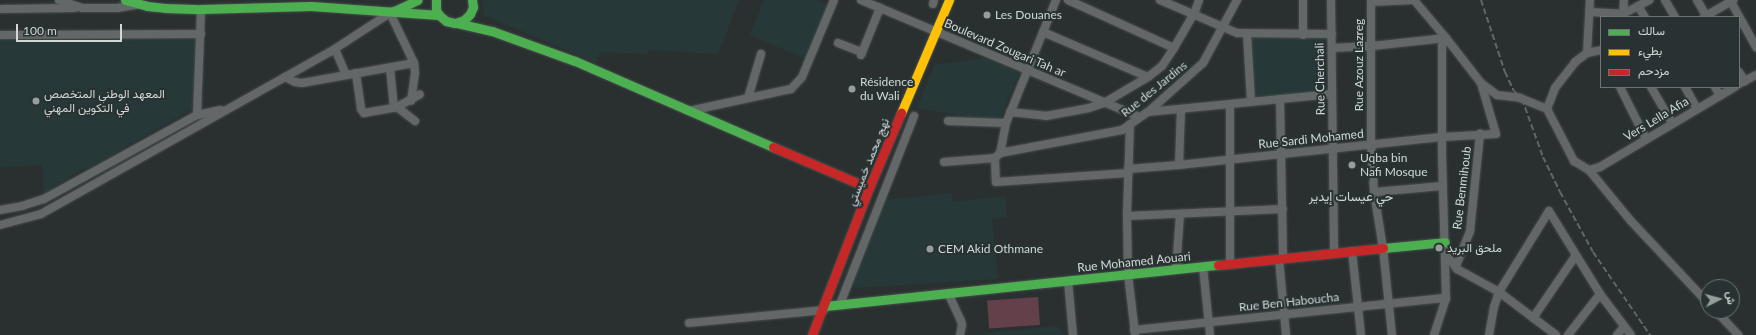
<!DOCTYPE html>
<meta charset="utf-8">
<style>
body{margin:0}
#map{position:relative;width:1756px;height:335px;overflow:hidden;background:#2a3030;font-family:Lato,Vazirmatn,sans-serif}
div>[style]{position:absolute}
.built>*{inset:0;background:#273838;transform-origin:0 0}
.green>*{inset:0;background:#64404b;transform-origin:0 0}
.roads{filter:drop-shadow(0 0 1px #484d4d) drop-shadow(0 0 1px #484d4d)}
.street>*{height:8px;margin:-4px;padding:0 4px;transform-origin:4px;border-radius:4px;background:#636767}
.fast>*{height:9px;margin:-4.5px;padding:0 4.5px;transform-origin:4.5px;border-radius:4.5px;background:#4caf50}
.slow>*{height:9px;margin:-4.5px;padding:0 4.5px;transform-origin:4.5px;border-radius:4.5px;background:#ffc107}
.jam>*{height:9px;margin:-4.5px;padding:0 4.5px;transform-origin:4.5px;border-radius:4.5px;background:#c62828}
.rail>*{height:2px;margin-top:-1px;transform-origin:0;background:repeating-linear-gradient(90deg,#616666 0 6px,transparent 0 9px)}
.dots>*{width:11px;height:11px;translate:-50% -50%;box-sizing:border-box;border:2px solid #283232;border-radius:50%}
span{translate:-50% -50%;white-space:nowrap;text-align:center;line-height:1.15;-webkit-text-stroke:4px #283232;paint-order:stroke}
.poi-label{font-size:12px;color:#d1d7d7}
.left{translate:0 -50%;text-align:left}
.street-label{font-size:12px;color:#d1d7d7}
.neighbourhood-label{font-size:13px;color:#d1d7d7}
.legend{position:absolute;left:1600px;top:16px;width:140px;height:72px;box-sizing:border-box;background:#283232;border:1px solid #6c7474;margin:0;padding:5px 7px;list-style:none;font-size:12px;color:#d1d7d7}
.legend li{display:flex;align-items:center;gap:8px;height:20px}
.legend b{width:20px;border:1px solid #6c7474}
.north{position:absolute;left:1700px;top:279px;width:40px;height:40px;box-sizing:border-box;background:#283232;border:1px solid #6c7474;border-radius:50%;rotate:84deg;font-size:11px;font-weight:700;line-height:16px;text-align:center;color:#d1d7d7}
.north::after{content:'';display:block;margin:auto;width:14px;height:18px;background:#979d9d;clip-path:polygon(50% 0,100% 100%,50% 72%,0 100%)}
.scale{position:absolute;left:16px;top:24px;width:106px;height:18px;box-sizing:border-box;border:2px solid #d1d7d7;border-top:0;padding-left:5px;font-size:12px;line-height:14px;white-space:nowrap;color:#d1d7d7;-webkit-text-stroke:3px #283232;paint-order:stroke}
</style>
<div id="map">
<div class="built">
<div style="clip-path:polygon(482px 0,739px 0,718px 54px,649px 50px,647px 54px,600px 52px,596px 63px,484px 15px)"></div>
<div style="clip-path:polygon(764px 0,815px 0,828px 5px,806px 59px,750px 35px)"></div>
<div style="clip-path:polygon(0 37px,196px 37px,192px 109px,89px 168px,79px 171px,44px 194px,42px 165px,0 167px)"></div>
<div style="left:1252px;top:38px;width:73px;height:57px"></div>
<div style="clip-path:polygon(984px 58px,1019px 72px,999px 122px,917px 108px,934px 65px)"></div>
<div style="clip-path:polygon(952px 193px,953px 202px,1005px 196px,1007px 217px,992px 219px,998px 279px,855px 288px,852px 283px,885px 200px)"></div>
<div style="clip-path:polygon(1057px 326px,1064px 335px,975px 334px)"></div>
</div>
<div class="green">
<div style="left:1038px;top:297px;width:28px;height:51px;rotate:86deg"></div>
</div>
<div class="roads">
<div class="street">
<div style="left:59px;top:0;width:24px;rotate:19deg"></div>
<div style="left:82px;top:8px;width:35px"></div>
<div style="left:117px;top:8px;width:20px;rotate:-9deg"></div>
<div style="left:861px;top:0;width:302px;rotate:22.8deg"></div>
<div style="left:1056px;top:0;width:133px;rotate:112.1deg"></div>
<div style="left:1006px;top:123px;width:31px;rotate:101deg"></div>
<div style="left:1000px;top:153px;width:7px;rotate:135deg"></div>
<div style="left:995px;top:158px;width:24px;rotate:88deg"></div>
<div style="left:996px;top:182px;width:132px;rotate:-3.9deg"></div>
<div style="left:1068px;top:0;width:116px;rotate:24.4deg"></div>
<div style="left:1160px;top:0;width:84px;rotate:23.2deg"></div>
<div style="left:1237px;top:33px;width:95px;rotate:0.6deg"></div>
<div style="left:1303px;top:0;width:35px;rotate:90deg"></div>
<div style="left:1331px;top:0;width:253px;rotate:89.3deg"></div>
<div style="left:1371px;top:0;width:144px;rotate:90deg"></div>
<div style="left:1371px;top:144px;width:48px;rotate:86.4deg"></div>
<div style="left:1374px;top:192px;width:57px;rotate:80.9deg"></div>
<div style="left:1383px;top:248px;width:87px;rotate:84.1deg"></div>
<div style="left:1414px;top:0;width:50px;rotate:49.9deg"></div>
<div style="left:1446px;top:38px;width:57px;rotate:52.1deg"></div>
<div style="left:1481px;top:83px;width:20px;rotate:37deg"></div>
<div style="left:1497px;top:95px;width:23px;rotate:7deg"></div>
<div style="left:1520px;top:98px;width:29px;rotate:22deg"></div>
<div style="left:1547px;top:109px;width:59px;rotate:62.6deg"></div>
<div style="left:1574px;top:161px;width:17px;rotate:31deg"></div>
<div style="left:1589px;top:170px;width:65px;rotate:50.6deg"></div>
<div style="left:1630px;top:220px;width:114px;rotate:46.8deg"></div>
<div style="left:1665px;top:0;width:20px;rotate:60deg"></div>
<div style="left:1697px;top:0;width:20px;rotate:60deg"></div>
<div style="left:1730px;top:0;width:54px;rotate:61deg"></div>
<div style="left:1371px;top:2px;width:43px;rotate:-2.7deg"></div>
<div style="left:933px;top:4px;width:4px;rotate:-76deg"></div>
<div style="left:1638px;top:6px;width:13px;rotate:58deg"></div>
<div style="left:0;top:9px;width:75px;rotate:-0.8deg"></div>
<div style="left:1590px;top:12px;width:33px;rotate:3deg"></div>
<div style="left:1623px;top:14px;width:30px;rotate:-28deg"></div>
<div style="left:390px;top:13px;width:55px;rotate:64.4deg"></div>
<div style="left:414px;top:63px;width:10px;rotate:84deg"></div>
<div style="left:415px;top:73px;width:28px;rotate:98deg"></div>
<div style="left:1623px;top:17px;width:17px;rotate:-87deg"></div>
<div style="left:1704px;top:17px;width:34px;rotate:-30deg"></div>
<div style="left:1043px;top:32px;width:114px;rotate:23.2deg"></div>
<div style="left:1247px;top:34px;width:68px;rotate:86.6deg"></div>
<div style="left:0;top:35px;width:201px;rotate:-0.3deg"></div>
<div style="left:838px;top:43px;width:26px;rotate:21deg"></div>
<div style="left:1332px;top:48px;width:40px;rotate:-2.9deg"></div>
<div style="left:1372px;top:46px;width:74px;rotate:-6.2deg"></div>
<div style="left:335px;top:49px;width:28px;rotate:67deg"></div>
<div style="left:1587px;top:53px;width:53px;rotate:-86.8deg"></div>
<div style="left:861px;top:55px;width:51px;rotate:-68deg"></div>
<div style="left:390px;top:68px;width:40px;rotate:84.3deg"></div>
<div style="left:1739px;top:72px;width:11px;rotate:56deg"></div>
<div style="left:356px;top:73px;width:36px;rotate:82deg"></div>
<div style="left:361px;top:109px;width:5px;rotate:53deg"></div>
<div style="left:364px;top:113px;width:34px;rotate:-10deg"></div>
<div style="left:397px;top:107px;width:26px;rotate:-29deg"></div>
<div style="left:285px;top:77px;width:11px;rotate:27deg"></div>
<div style="left:295px;top:82px;width:7px;rotate:8deg"></div>
<div style="left:302px;top:83px;width:114px;rotate:-10.1deg"></div>
<div style="left:1739px;top:84px;width:19px;rotate:-28deg"></div>
<div style="left:1620px;top:87px;width:58px;rotate:63.4deg"></div>
<div style="left:1651px;top:87px;width:42px;rotate:59.7deg"></div>
<div style="left:1685px;top:87px;width:25px;rotate:61deg"></div>
<div style="left:1715px;top:87px;width:10px;rotate:61deg"></div>
<div style="left:748px;top:98px;width:46px;rotate:-73.5deg"></div>
<div style="left:1280px;top:99px;width:160px;rotate:88.9deg"></div>
<div style="left:1230px;top:104px;width:160px;rotate:90deg"></div>
<div style="left:397px;top:107px;width:23px;rotate:38deg"></div>
<div style="left:1547px;top:109px;width:22px;rotate:-69deg"></div>
<div style="left:1555px;top:88px;width:33px;rotate:-52deg"></div>
<div style="left:1575px;top:62px;width:15px;rotate:-37deg"></div>
<div style="left:1587px;top:53px;width:14px;rotate:-12deg"></div>
<div style="left:689px;top:111px;width:104px;rotate:-12.2deg"></div>
<div style="left:791px;top:89px;width:16px;rotate:-47deg"></div>
<div style="left:802px;top:77px;width:83px;rotate:-67.4deg"></div>
<div style="left:1010px;top:112px;width:36px;rotate:6deg"></div>
<div style="left:1046px;top:116px;width:44px;rotate:-10.5deg"></div>
<div style="left:1089px;top:108px;width:16px;rotate:-18deg"></div>
<div style="left:1104px;top:103px;width:51px;rotate:-30.6deg"></div>
<div style="left:1148px;top:77px;width:18px;rotate:-38deg"></div>
<div style="left:1162px;top:66px;width:22px;rotate:-56deg"></div>
<div style="left:1174px;top:48px;width:39px;rotate:-60deg"></div>
<div style="left:1194px;top:14px;width:15px;rotate:-70deg"></div>
<div style="left:1148px;top:112px;width:185px;rotate:-5.6deg"></div>
<div style="left:197px;top:115px;width:106px;rotate:-87.8deg"></div>
<div style="left:948px;top:121px;width:58px;rotate:2deg"></div>
<div style="left:1130px;top:124px;width:92px;rotate:91.9deg"></div>
<div style="left:1127px;top:216px;width:58px;rotate:89deg"></div>
<div style="left:1128px;top:274px;width:60px;rotate:83.3deg"></div>
<div style="left:1000px;top:153px;width:124px;rotate:-10.7deg"></div>
<div style="left:1122px;top:130px;width:32px;rotate:-35deg"></div>
<div style="left:1148px;top:112px;width:74px;rotate:-41.7deg"></div>
<div style="left:1203px;top:63px;width:72px;rotate:-61.6deg"></div>
<div style="left:944px;top:162px;width:51px;rotate:-4.5deg"></div>
<div style="left:1179px;top:165px;width:56px;rotate:-88deg"></div>
<div style="left:1128px;top:169px;width:51px;rotate:-4.5deg"></div>
<div style="left:1179px;top:165px;width:264px;rotate:-6.1deg"></div>
<div style="left:1442px;top:137px;width:54px;rotate:-3.2deg"></div>
<div style="left:1496px;top:134px;width:53px;rotate:-106.4deg"></div>
<div style="left:1589px;top:170px;width:11px;rotate:-15deg"></div>
<div style="left:1600px;top:167px;width:157px;rotate:-30.7deg"></div>
<div style="left:1374px;top:192px;width:69px;rotate:-5deg"></div>
<div style="left:0;top:210px;width:22px;rotate:-10deg"></div>
<div style="left:22px;top:206px;width:23px;rotate:-18deg"></div>
<div style="left:44px;top:199px;width:175px;rotate:-28.8deg"></div>
<div style="left:197px;top:115px;width:24px;rotate:-12deg"></div>
<div style="left:1127px;top:216px;width:156px;rotate:-2.6deg"></div>
<div style="left:0;top:225px;width:42px;rotate:-15deg"></div>
<div style="left:41px;top:214px;width:331px;rotate:-29.3deg"></div>
<div style="left:330px;top:52px;width:75px;rotate:-33.1deg"></div>
<div style="left:1352px;top:251px;width:84px;rotate:83.9deg"></div>
<div style="left:1445px;top:252px;width:21px;rotate:55deg"></div>
<div style="left:1457px;top:269px;width:48px;rotate:28.7deg"></div>
<div style="left:1499px;top:292px;width:71px;rotate:37deg"></div>
<div style="left:1279px;top:259px;width:76px;rotate:84.7deg"></div>
<div style="left:1456px;top:266px;width:38px;rotate:-68deg"></div>
<div style="left:1470px;top:231px;width:98px;rotate:-84.1deg"></div>
<div style="left:1203px;top:267px;width:68px;rotate:84.1deg"></div>
<div style="left:1176px;top:270px;width:56px;rotate:-85.9deg"></div>
<div style="left:1068px;top:281px;width:54px;rotate:84.7deg"></div>
<div style="left:948px;top:293px;width:31px;rotate:65deg"></div>
<div style="left:961px;top:321px;width:4px;rotate:76deg"></div>
<div style="left:962px;top:325px;width:10px;rotate:101deg"></div>
<div style="left:840px;top:304px;width:202px;rotate:-68.5deg"></div>
<div style="left:1716px;top:311px;width:33px;rotate:47deg"></div>
<div style="left:1533px;top:318px;width:76px;rotate:-55.7deg"></div>
<div style="left:689px;top:323px;width:135px;rotate:-5.5deg"></div>
<div style="left:1134px;top:330px;width:314px;rotate:-5.9deg"></div>
<div style="left:1434px;top:335px;width:39px;rotate:-72deg"></div>
<div style="left:1446px;top:298px;width:147px;rotate:-91.6deg"></div>
<div style="left:1442px;top:151px;width:105px;rotate:-90deg"></div>
<div style="left:1442px;top:46px;width:9px;rotate:-63deg"></div>
<div style="left:1489px;top:335px;width:28px;rotate:-80deg"></div>
<div style="left:1494px;top:307px;width:16px;rotate:-72deg"></div>
<div style="left:1499px;top:292px;width:95px;rotate:-58.3deg"></div>
<div style="left:1549px;top:211px;width:97px;rotate:58.4deg"></div>
<div style="left:1600px;top:294px;width:51px;rotate:52.9deg"></div>
<div style="left:1568px;top:335px;width:52px;rotate:-52deg"></div>
<div style="left:1617px;top:335px;width:11px;rotate:-49deg"></div>
</div>
<div class="fast">
<div style="left:125px;top:0;width:23px;rotate:15deg"></div>
<div style="left:147px;top:6px;width:18px;rotate:6deg"></div>
<div style="left:165px;top:8px;width:36px;rotate:2deg"></div>
<div style="left:201px;top:9px;width:110px;rotate:-1.6deg"></div>
<div style="left:311px;top:6px;width:128px;rotate:4deg"></div>
<div style="left:436px;top:0;width:10px;rotate:90deg"></div>
<div style="left:436px;top:10px;width:6px;rotate:59deg"></div>
<div style="left:439px;top:15px;width:9px;rotate:41deg"></div>
<div style="left:446px;top:21px;width:9px;rotate:13deg"></div>
<div style="left:455px;top:23px;width:9px;rotate:-18deg"></div>
<div style="left:464px;top:20px;width:8px;rotate:-45deg"></div>
<div style="left:470px;top:14px;width:8px;rotate:-67deg"></div>
<div style="left:473px;top:7px;width:7px;rotate:-98deg"></div>
<div style="left:394px;top:11px;width:26px;rotate:-25deg"></div>
<div style="left:457px;top:23px;width:36px;rotate:13deg"></div>
<div style="left:492px;top:31px;width:88px;rotate:19.9deg"></div>
<div style="left:575px;top:61px;width:216px;rotate:23.5deg"></div>
<div style="left:1383px;top:248px;width:62px;rotate:-5.5deg"></div>
<div style="left:825px;top:306px;width:395px;rotate:-6deg"></div>
</div>
<div class="slow">
<div style="left:901px;top:113px;width:123px;rotate:-67deg"></div>
</div>
<div class="jam">
<div style="left:773px;top:147px;width:104px;rotate:23.1deg"></div>
<div style="left:1218px;top:265px;width:166px;rotate:-5.9deg"></div>
<div style="left:812px;top:335px;width:158px;rotate:-68.8deg"></div>
<div style="left:869px;top:188px;width:82px;rotate:-66.9deg"></div>
</div>
</div>
<div class="rail">
<div style="left:1481px;top:0;width:76px;rotate:71.6deg"></div>
<div style="left:1505px;top:72px;width:21px;rotate:65deg"></div>
<div style="left:1514px;top:91px;width:11px;rotate:45deg"></div>
<div style="left:1522px;top:99px;width:62px;rotate:70.1deg"></div>
<div style="left:1543px;top:157px;width:39px;rotate:64deg"></div>
<div style="left:1560px;top:192px;width:68px;rotate:61.2deg"></div>
<div style="left:1593px;top:252px;width:101px;rotate:55.5deg"></div>
</div>
<div class="dots">
<div style="left:987px;top:15px;background:#979d9d"></div>
<div style="left:852px;top:89px;background:#979d9d"></div>
<div style="left:36px;top:101px;background:#979d9d"></div>
<div style="left:1352px;top:165px;background:#979d9d"></div>
<div style="left:1439px;top:248px;background:#979d9d"></div>
<div style="left:930px;top:249px;background:#979d9d"></div>
</div>
<div class="poi-label">
<span class="left" style="left:995px;top:15px">Les Douanes</span>
<span class="left" style="left:860px;top:89px">Résidence<br>du Wali</span>
<span class="left" style="left:44px;top:101px">المعهد الوطني المتخصص<br>في التكوين المهني</span>
<span class="left" style="left:1360px;top:165px">Uqba bin<br>Nafi Mosque</span>
<span class="left" style="left:1447px;top:248px">ملحق البريد</span>
<span class="left" style="left:938px;top:249px">CEM Akid Othmane</span>
</div>
<div class="street-label">
<span style="left:1005px;top:48px;rotate:23deg">Boulevard Zougari Tah ar</span>
<span style="left:1359px;top:65px;rotate:-90deg">Rue Azouz Lazreg</span>
<span style="left:1320px;top:79px;rotate:-91deg">Rue Cherchali</span>
<span style="left:1154px;top:89px;rotate:-39deg">Rue des Jardins</span>
<span style="left:1656px;top:119px;rotate:-31deg">Vers Lella Afia</span>
<span style="left:1311px;top:139px;rotate:-6deg">Rue Sardi Mohamed</span>
<span style="left:868px;top:162px;rotate:-68deg">نهج محمد خميستي</span>
<span style="left:1462px;top:188px;rotate:-83deg">Rue Benmihoub</span>
<span style="left:1134px;top:262px;rotate:-6deg">Rue Mohamed Aouari</span>
<span style="left:1289px;top:302px;rotate:-6deg">Rue Ben Haboucha</span>
</div>
<div class="neighbourhood-label">
<span style="left:1351px;top:196px">حي عيسات إيدير</span>
</div>
<ul class="legend">
<li><b style="height:5px;background:#4caf50"></b>سالك</li>
<li><b style="height:5px;background:#ffc107"></b>بطيء</li>
<li><b style="height:5px;background:#c62828"></b>مزدحم</li>
</ul>
<div class="north">ش</div>
<div class="scale">100 m</div>
</div>
